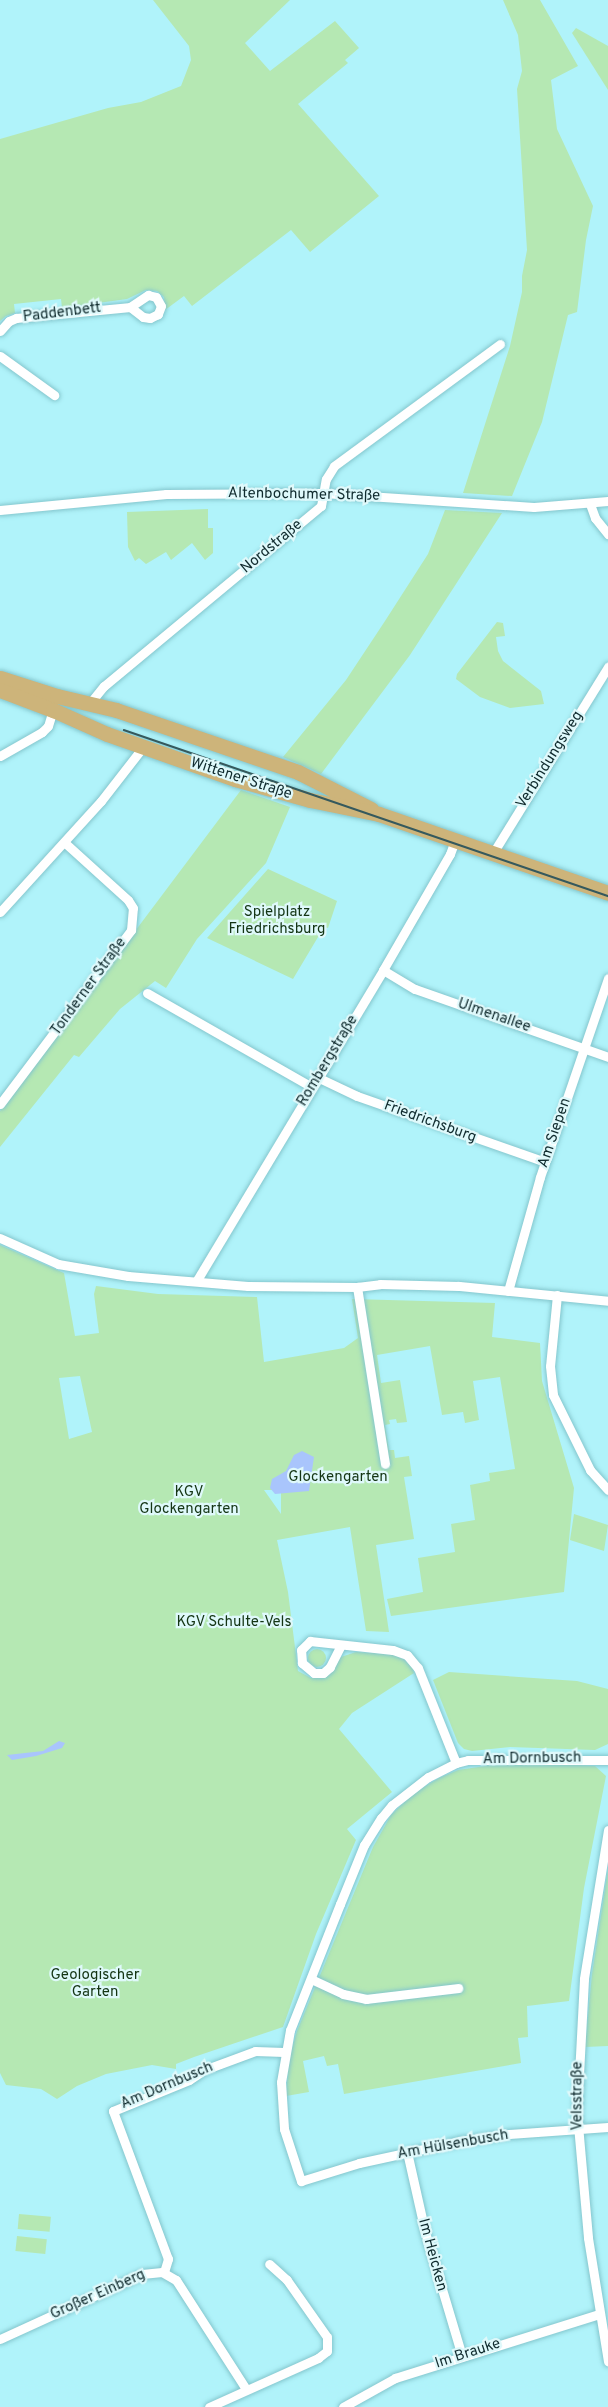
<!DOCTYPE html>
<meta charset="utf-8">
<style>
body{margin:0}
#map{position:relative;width:608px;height:2407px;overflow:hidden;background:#b0f3fa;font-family:Overpass,sans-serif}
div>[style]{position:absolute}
.green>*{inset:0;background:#b5e8b3;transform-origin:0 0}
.round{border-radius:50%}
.water>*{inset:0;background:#a9c5fc}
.roads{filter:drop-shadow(0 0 2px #84c6cd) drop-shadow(0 0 2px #84c6cd)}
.minor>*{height:9px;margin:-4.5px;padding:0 4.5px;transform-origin:4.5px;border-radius:4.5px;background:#fff}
.primary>*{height:15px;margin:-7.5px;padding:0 7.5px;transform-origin:7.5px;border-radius:7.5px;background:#cdb47a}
.tram>*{height:1.5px;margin:-0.75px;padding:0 0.75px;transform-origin:0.75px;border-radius:0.75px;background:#35595d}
span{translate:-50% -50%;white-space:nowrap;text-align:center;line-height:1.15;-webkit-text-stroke:4.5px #dff9fb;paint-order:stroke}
.street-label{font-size:15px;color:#102b2e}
.park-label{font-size:15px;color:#143514}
</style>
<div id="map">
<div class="green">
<div style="clip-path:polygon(153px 0,290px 0,245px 43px,270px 71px,335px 21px,359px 48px,345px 60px,348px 63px,298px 104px,379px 196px,310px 252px,291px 230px,192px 306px,184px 296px,165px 310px,164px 297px,157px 291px,146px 290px,127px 299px,62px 308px,61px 299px,14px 304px,15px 313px,6px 316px,0 321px,0 139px,108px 108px,141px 102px,181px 86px,191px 60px,189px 46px)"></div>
<div style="clip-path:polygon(503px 0,540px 0,578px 66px,551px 80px,557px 129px,593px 206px,586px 240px,577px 312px,568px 315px,542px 422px,512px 496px,463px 493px,510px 346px,522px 292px,522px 276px,527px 250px,517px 89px,522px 71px,518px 35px)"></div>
<div style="clip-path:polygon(576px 28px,608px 46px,608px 90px,572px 33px)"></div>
<div style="clip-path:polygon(208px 509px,208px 528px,213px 528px,213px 553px,205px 560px,192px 543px,171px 560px,166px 552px,146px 564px,139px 558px,135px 561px,128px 547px,127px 512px)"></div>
<div style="clip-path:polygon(445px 510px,502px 513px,410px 655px,321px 774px,283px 757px,346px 680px,385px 621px,428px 554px)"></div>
<div style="clip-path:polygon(497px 622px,503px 623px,505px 636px,496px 637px,498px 651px,503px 661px,541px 691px,544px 704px,510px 708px,480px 697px,456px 679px,457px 674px)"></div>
<div style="clip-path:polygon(241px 790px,290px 807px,266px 863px,197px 939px,166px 988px,155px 981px,120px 1009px,79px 1057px,74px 1055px,0 1147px,0 1111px)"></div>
<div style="clip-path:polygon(268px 869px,337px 901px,328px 928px,324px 927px,293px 979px,207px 938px)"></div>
<div style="clip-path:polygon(evenodd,0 1245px,64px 1273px,75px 1336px,99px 1333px,94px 1294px,96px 1286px,158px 1294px,257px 1297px,264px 1362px,344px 1348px,358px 1338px,352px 1299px,495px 1303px,492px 1337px,540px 1343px,542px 1381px,574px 1488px,564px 1592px,391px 1616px,387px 1599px,423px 1592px,418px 1558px,455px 1552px,451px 1524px,475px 1520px,470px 1485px,490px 1481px,489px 1473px,515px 1469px,500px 1377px,473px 1381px,479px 1420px,465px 1423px,463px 1412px,442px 1415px,430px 1346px,377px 1355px,381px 1383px,400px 1380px,407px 1422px,397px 1423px,396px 1419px,389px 1420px,390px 1424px,385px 1425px,389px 1450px,394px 1450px,395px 1458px,409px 1456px,412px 1476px,404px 1477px,414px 1539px,376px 1545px,389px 1632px,366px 1631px,350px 1527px,277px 1540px,288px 1592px,298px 1671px,311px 1678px,323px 1678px,329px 1675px,341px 1657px,356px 1652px,393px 1654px,407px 1661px,413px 1668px,414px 1673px,352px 1713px,339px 1729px,392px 1792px,347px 1829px,356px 1840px,316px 1934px,283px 2027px,194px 2057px,176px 2064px,176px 2069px,152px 2065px,106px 2074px,77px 2086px,57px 2099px,41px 2089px,6px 2085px,0 2073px,0 1245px,80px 1376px,92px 1432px,69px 1439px,59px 1378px,80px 1376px,0 1245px,264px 1490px,281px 1490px,281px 1514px,264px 1490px)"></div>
<div style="clip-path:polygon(574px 1514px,608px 1525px,604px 1551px,570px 1540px)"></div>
<div class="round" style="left:308px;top:1649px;width:18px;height:18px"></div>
<div style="clip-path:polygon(449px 1672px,577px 1681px,608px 1689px,608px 1744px,595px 1750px,510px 1747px,472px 1751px,464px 1749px,458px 1743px,433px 1680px)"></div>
<div style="clip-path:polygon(563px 1764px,595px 1766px,606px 1776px,584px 1888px,569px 2001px,527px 2006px,528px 2037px,518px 2038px,521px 2063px,344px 2094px,338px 2064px,327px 2066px,324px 2056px,303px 2061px,309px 2092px,286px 2096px,289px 2059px,297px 2031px,373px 1847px,391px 1815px,414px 1793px,439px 1778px,458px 1770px,492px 1765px)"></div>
<div style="clip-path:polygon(608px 1869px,608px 2046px,585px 2047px,592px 1974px)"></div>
<div style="left:19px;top:2214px;width:32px;height:15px;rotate:5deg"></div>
<div style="left:17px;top:2236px;width:30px;height:15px;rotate:6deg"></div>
</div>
<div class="water">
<div style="clip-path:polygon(302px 1451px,314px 1457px,309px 1491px,275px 1494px,270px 1488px,272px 1479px,286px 1471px,294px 1455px)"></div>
<div style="clip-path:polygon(59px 1741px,65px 1743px,62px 1748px,36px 1756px,12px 1760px,7px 1755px,43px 1751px)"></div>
</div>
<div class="roads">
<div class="minor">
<div style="left:0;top:331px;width:13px;rotate:-48deg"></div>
<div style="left:9px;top:321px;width:8px;rotate:-23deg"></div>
<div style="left:16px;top:318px;width:115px;rotate:-5.5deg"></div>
<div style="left:130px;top:307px;width:22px;rotate:-34deg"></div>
<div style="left:148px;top:295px;width:8px;rotate:14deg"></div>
<div style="left:156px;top:297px;width:10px;rotate:61deg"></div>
<div style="left:161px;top:306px;width:9px;rotate:111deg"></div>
<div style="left:158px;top:314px;width:9px;rotate:153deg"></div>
<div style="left:150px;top:318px;width:7px;rotate:-172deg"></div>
<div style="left:143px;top:317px;width:16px;rotate:-142deg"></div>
<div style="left:0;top:356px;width:67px;rotate:35.8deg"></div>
<div style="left:590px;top:504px;width:15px;rotate:70deg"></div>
<div style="left:595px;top:518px;width:21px;rotate:51deg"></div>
<div style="left:0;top:510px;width:167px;rotate:-5.5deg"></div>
<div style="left:166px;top:494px;width:157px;rotate:-0.4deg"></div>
<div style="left:323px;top:493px;width:211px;rotate:3.8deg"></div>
<div style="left:534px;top:507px;width:74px;rotate:-4.6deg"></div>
<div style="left:90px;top:703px;width:22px;rotate:-51deg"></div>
<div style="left:104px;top:686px;width:282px;rotate:-39.7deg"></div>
<div style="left:321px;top:506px;width:27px;rotate:-80deg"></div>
<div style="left:326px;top:479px;width:15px;rotate:-58deg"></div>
<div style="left:334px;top:466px;width:206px;rotate:-36.3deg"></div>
<div style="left:0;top:756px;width:48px;rotate:-29.7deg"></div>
<div style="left:42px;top:732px;width:8px;rotate:-45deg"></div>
<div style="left:48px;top:726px;width:17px;rotate:-73deg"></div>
<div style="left:493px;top:853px;width:219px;rotate:-58.3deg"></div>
<div style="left:0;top:912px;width:150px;rotate:-47.7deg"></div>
<div style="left:101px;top:801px;width:68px;rotate:-52.1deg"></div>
<div style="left:383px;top:970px;width:37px;rotate:31deg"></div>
<div style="left:415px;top:989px;width:205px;rotate:19.4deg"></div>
<div style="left:147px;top:993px;width:190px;rotate:29.7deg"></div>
<div style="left:317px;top:1077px;width:44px;rotate:25.4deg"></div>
<div style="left:357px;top:1096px;width:199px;rotate:19.3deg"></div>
<div style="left:0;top:1104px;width:218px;rotate:-53deg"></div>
<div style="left:131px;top:930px;width:22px;rotate:-85deg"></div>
<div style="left:133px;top:908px;width:9px;rotate:-122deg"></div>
<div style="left:128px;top:900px;width:86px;rotate:-137.8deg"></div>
<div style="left:0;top:1238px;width:64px;rotate:24.1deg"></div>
<div style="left:58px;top:1264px;width:71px;rotate:9.7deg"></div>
<div style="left:128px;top:1276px;width:120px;rotate:4.8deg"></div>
<div style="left:248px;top:1286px;width:109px;rotate:0.5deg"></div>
<div style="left:357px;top:1287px;width:23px;rotate:-7deg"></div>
<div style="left:380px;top:1284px;width:79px;rotate:1.5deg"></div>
<div style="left:459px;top:1286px;width:150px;rotate:5.7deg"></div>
<div style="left:197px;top:1280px;width:362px;rotate:-59deg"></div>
<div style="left:383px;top:970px;width:134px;rotate:-60deg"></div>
<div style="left:450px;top:854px;width:15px;rotate:-70deg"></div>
<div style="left:357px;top:1287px;width:179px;rotate:81deg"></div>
<div style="left:508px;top:1291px;width:118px;rotate:-74.3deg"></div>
<div style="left:540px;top:1177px;width:210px;rotate:-71.1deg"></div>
<div style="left:557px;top:1295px;width:71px;rotate:95.6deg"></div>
<div style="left:550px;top:1366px;width:29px;rotate:84deg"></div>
<div style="left:553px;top:1395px;width:84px;rotate:63.7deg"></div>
<div style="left:590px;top:1470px;width:27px;rotate:48deg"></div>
<div style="left:341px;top:1645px;width:25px;rotate:117deg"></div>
<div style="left:330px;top:1667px;width:9px;rotate:139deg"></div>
<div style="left:323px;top:1673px;width:9px;rotate:180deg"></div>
<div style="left:314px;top:1673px;width:16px;rotate:-140deg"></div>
<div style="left:302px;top:1663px;width:13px;rotate:-94deg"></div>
<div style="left:301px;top:1650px;width:13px;rotate:-45deg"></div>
<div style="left:310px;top:1641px;width:83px;rotate:6.2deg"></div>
<div style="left:393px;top:1650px;width:15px;rotate:20deg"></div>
<div style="left:407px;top:1655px;width:17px;rotate:50deg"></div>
<div style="left:418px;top:1668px;width:102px;rotate:68.2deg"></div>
<div style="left:608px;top:1760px;width:140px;rotate:180deg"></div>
<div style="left:468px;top:1760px;width:12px;rotate:166deg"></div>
<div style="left:456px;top:1763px;width:31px;rotate:153deg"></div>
<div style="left:428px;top:1777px;width:46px;rotate:142.1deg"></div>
<div style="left:392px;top:1805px;width:17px;rotate:130deg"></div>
<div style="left:381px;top:1818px;width:32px;rotate:122deg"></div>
<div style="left:364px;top:1845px;width:64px;rotate:112.1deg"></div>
<div style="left:340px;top:1904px;width:136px;rotate:111.6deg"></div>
<div style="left:290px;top:2030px;width:53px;rotate:99.8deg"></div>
<div style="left:281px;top:2082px;width:47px;rotate:86.3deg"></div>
<div style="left:284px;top:2129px;width:55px;rotate:71.9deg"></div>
<div style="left:301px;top:2181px;width:61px;rotate:-17.2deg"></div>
<div style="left:359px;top:2163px;width:103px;rotate:-12.3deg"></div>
<div style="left:460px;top:2141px;width:49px;rotate:-8.1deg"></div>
<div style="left:509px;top:2134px;width:99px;rotate:-4deg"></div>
<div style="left:608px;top:1830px;width:151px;rotate:99.2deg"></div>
<div style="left:584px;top:1979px;width:135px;rotate:93deg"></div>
<div style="left:577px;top:2114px;width:124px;rotate:84.9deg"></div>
<div style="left:588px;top:2238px;width:125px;rotate:80.8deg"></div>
<div style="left:311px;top:1979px;width:35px;rotate:25deg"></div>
<div style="left:343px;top:1994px;width:24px;rotate:12deg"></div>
<div style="left:366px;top:1999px;width:93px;rotate:-6.8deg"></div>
<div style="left:407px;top:2152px;width:82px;rotate:77.3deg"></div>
<div style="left:425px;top:2232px;width:129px;rotate:73.4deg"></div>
<div style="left:164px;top:2272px;width:14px;rotate:-73deg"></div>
<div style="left:168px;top:2259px;width:158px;rotate:-110.4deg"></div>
<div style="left:113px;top:2111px;width:82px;rotate:-22.2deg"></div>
<div style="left:189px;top:2080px;width:18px;rotate:-34deg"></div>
<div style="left:204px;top:2070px;width:54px;rotate:-20.4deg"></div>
<div style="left:255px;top:2051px;width:29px;rotate:2deg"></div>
<div style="left:0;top:2339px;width:156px;rotate:-24.6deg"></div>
<div style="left:142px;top:2274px;width:20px;rotate:-6deg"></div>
<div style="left:162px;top:2272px;width:16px;rotate:30deg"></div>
<div style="left:176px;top:2280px;width:130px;rotate:57.3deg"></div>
<div style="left:209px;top:2407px;width:120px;rotate:-24.2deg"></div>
<div style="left:318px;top:2358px;width:11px;rotate:-38deg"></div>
<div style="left:327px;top:2351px;width:14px;rotate:-90deg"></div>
<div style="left:327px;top:2337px;width:70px;rotate:-125.1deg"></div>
<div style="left:287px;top:2280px;width:24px;rotate:-138deg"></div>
<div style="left:343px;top:2407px;width:60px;rotate:-29.1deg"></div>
<div style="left:395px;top:2378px;width:214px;rotate:-17.4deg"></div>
</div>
<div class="primary">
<div style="left:0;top:678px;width:60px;rotate:17.5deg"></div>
<div style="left:57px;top:696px;width:61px;rotate:13.3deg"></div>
<div style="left:116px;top:710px;width:192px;rotate:18.8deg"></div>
<div style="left:298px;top:772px;width:82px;rotate:26.9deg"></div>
<div style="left:0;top:690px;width:57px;rotate:20.7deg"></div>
<div style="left:53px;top:710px;width:59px;rotate:24deg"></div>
<div style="left:107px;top:734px;width:136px;rotate:19.4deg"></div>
<div style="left:235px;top:779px;width:78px;rotate:15.6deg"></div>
<div style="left:310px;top:800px;width:70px;rotate:11.5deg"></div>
<div style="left:379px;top:814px;width:242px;rotate:19deg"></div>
</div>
</div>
<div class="tram">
<div style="left:124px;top:730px;width:512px;rotate:18.93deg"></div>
</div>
<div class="street-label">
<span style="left:62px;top:313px;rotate:-7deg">Paddenbett</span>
<span style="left:304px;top:495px;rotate:1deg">Altenbochumer Straße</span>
<span style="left:272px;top:547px;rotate:-40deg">Nordstraße</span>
<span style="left:550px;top:760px;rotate:-58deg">Verbindungsweg</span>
<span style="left:241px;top:779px;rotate:18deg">Wittener Straße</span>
<span style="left:89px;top:987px;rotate:-54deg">Tonderner Straße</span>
<span style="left:494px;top:1016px;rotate:19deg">Ulmenallee</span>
<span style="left:328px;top:1061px;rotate:-59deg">Rombergstraße</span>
<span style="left:430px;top:1122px;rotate:20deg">Friedrichsburg</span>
<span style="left:555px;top:1133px;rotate:-71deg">Am Siepen</span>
<span style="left:532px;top:1759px;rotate:-1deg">Am Dornbusch</span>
<span style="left:167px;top:2086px;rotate:-23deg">Am Dornbusch</span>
<span style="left:578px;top:2096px;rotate:-90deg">Velsstraße</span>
<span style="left:453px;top:2145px;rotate:-10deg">Am Hülsenbusch</span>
<span style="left:432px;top:2255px;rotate:75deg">Im Heicken</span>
<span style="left:98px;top:2295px;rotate:-24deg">Großer Einberg</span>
<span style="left:468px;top:2354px;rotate:-18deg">Im Brauke</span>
</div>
<div class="park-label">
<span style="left:277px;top:921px">Spielplatz<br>Friedrichsburg</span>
<span style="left:338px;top:1478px">Glockengarten</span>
<span style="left:189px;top:1501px">KGV<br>Glockengarten</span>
<span style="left:234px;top:1623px">KGV Schulte-Vels</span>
<span style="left:95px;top:1984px">Geologischer<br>Garten</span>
</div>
</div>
